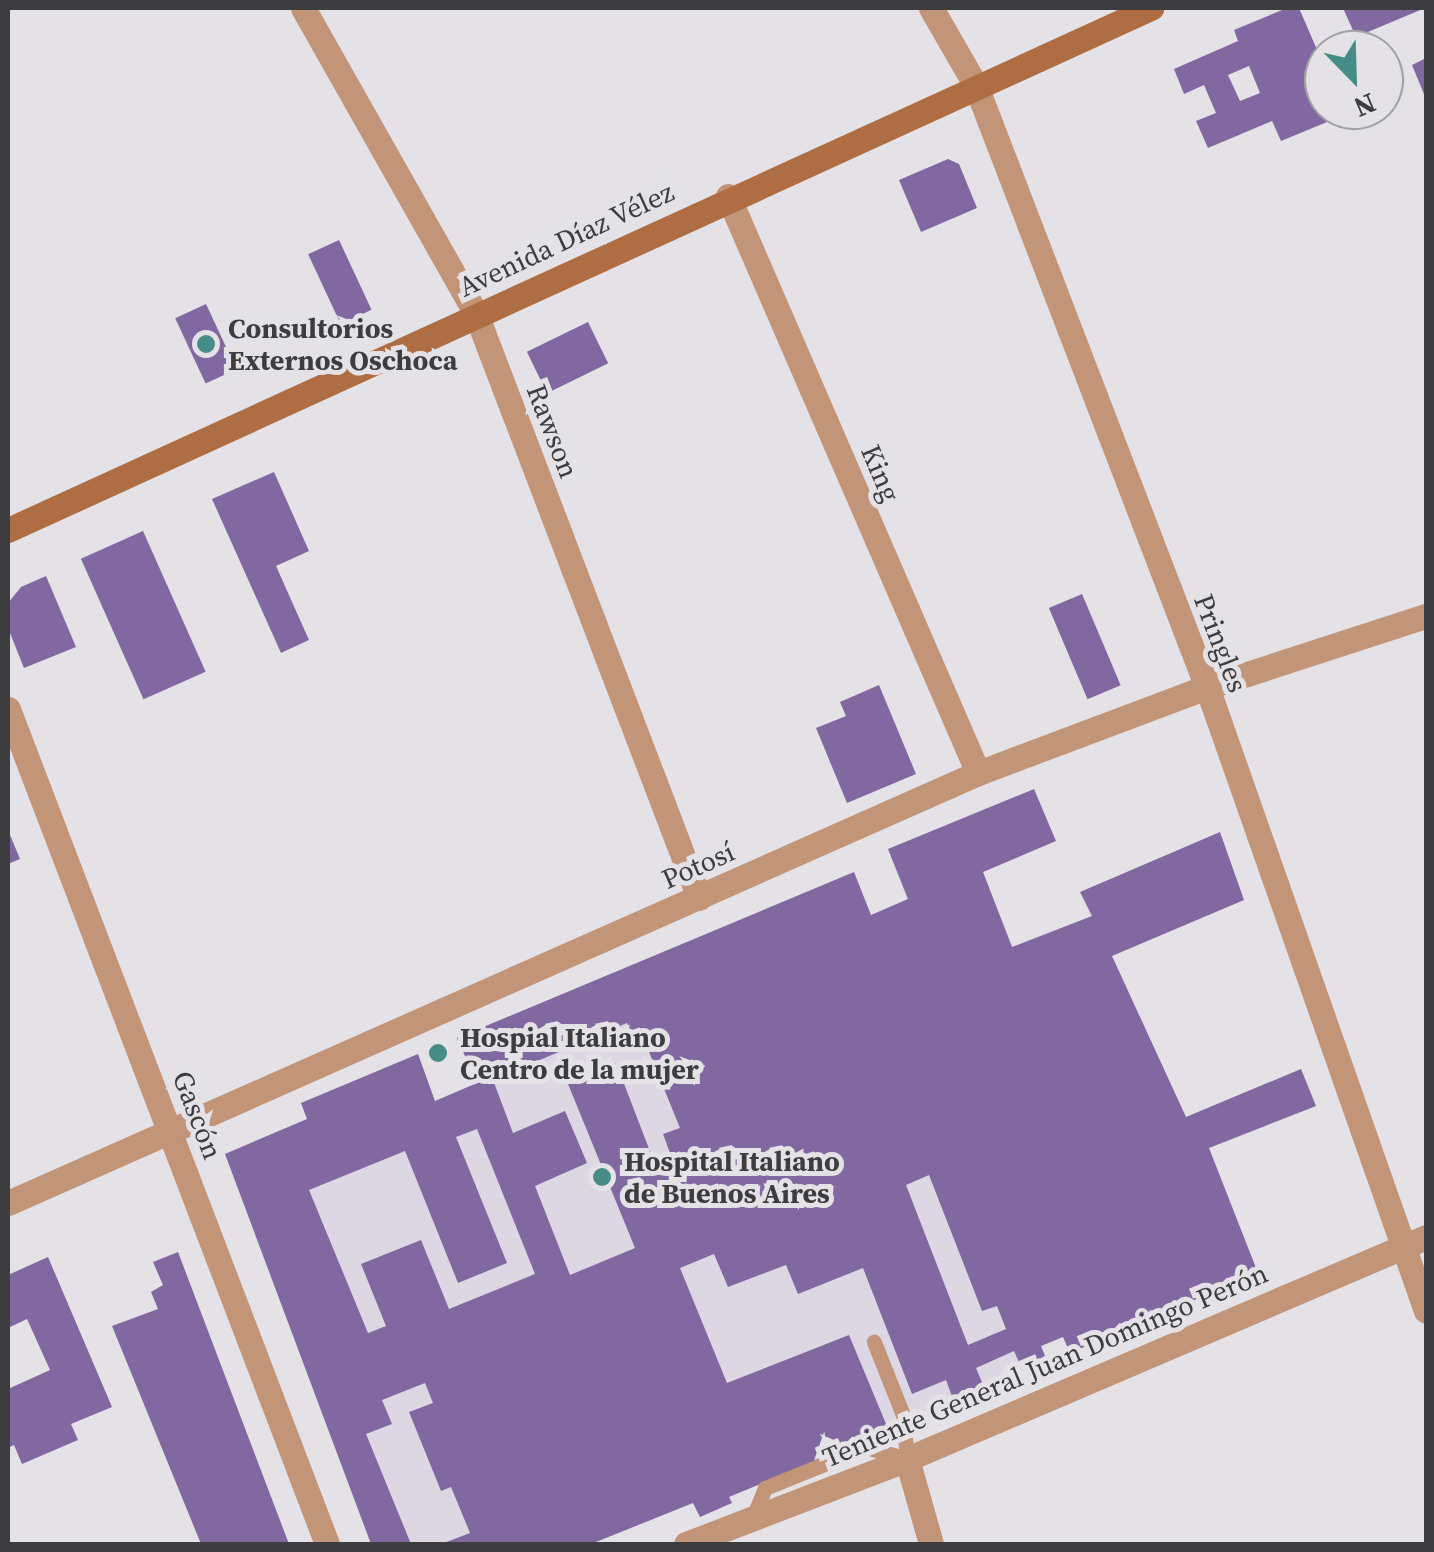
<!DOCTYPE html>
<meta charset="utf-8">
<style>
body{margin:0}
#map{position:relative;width:1434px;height:1552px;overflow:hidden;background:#e4e2e7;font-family:"Source Serif 4",serif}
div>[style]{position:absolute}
.built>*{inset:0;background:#dcd7e3}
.building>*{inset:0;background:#8268a0;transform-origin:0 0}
.lane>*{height:15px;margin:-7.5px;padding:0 7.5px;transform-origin:7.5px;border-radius:7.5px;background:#c29579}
.street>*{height:25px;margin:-12.5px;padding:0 12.5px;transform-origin:12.5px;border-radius:12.5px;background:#c29579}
.secondary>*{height:25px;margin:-12.5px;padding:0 12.5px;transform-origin:12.5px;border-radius:12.5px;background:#af6d43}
.dots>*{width:28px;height:28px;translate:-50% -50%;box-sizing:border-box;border:5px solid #e4e2e7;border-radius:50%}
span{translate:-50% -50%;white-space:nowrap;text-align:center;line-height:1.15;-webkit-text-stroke:10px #e4e2e7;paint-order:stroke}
.street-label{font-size:28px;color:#3d3c3e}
.poi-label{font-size:28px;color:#3d3c3e;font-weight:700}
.left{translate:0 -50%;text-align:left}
.frame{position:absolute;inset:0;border:10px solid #3d3c3e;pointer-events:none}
.north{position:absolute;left:1304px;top:30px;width:100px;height:100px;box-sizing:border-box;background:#e4e2e7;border:2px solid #a1a0a3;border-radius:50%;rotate:157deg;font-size:28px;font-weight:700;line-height:40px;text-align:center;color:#3d3c3e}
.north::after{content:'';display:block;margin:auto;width:35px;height:45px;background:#468c87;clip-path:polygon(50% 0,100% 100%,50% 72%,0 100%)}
</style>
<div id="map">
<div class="built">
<div style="clip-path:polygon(934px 831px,983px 872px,1013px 947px,1091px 917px,1080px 892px,1186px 1117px,1301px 1069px,1316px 1106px,1209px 1148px,1063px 1337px,1042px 1346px,1047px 1361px,730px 1496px,732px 1503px,700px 1517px,692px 1503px,591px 1544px,371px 1544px,225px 1154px,307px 1119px,301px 1103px,418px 1054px,435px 1101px,476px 1084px,457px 1038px,854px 872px,871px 915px,907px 900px,888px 849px)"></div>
</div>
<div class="building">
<div style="clip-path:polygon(evenodd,1287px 8px,1299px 8px,1324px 66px,1324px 110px,1344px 115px,1281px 141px,1272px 121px,1208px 148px,1196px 121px,1216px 113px,1204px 85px,1184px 94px,1174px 69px,1238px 41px,1234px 30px,1287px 8px,1249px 66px,1260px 93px,1240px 101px,1228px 75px,1249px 66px)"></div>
<div style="clip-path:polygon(1343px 8px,1425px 8px,1356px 37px)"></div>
<div style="clip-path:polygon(1426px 58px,1426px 99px,1412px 65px)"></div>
<div style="clip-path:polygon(948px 159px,959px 164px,977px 208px,921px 232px,899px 180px)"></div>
<div style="left:339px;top:240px;width:77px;height:34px;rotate:65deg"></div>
<div style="left:206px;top:304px;width:72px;height:34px;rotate:65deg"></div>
<div style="left:588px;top:322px;width:46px;height:68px;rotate:64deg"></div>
<div style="clip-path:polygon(274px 472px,309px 551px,276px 566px,309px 640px,281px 653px,212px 499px)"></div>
<div style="left:143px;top:531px;width:154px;height:68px;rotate:66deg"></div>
<div style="clip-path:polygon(46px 576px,76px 647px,24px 668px,8px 628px,8px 603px,21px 587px)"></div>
<div style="left:1082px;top:594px;width:99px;height:36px;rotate:67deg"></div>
<div style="clip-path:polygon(879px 685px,916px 774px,847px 803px,816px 728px,846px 716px,840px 702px)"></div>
<div style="clip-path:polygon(evenodd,1034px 789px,1056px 841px,983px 872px,1012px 947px,1092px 916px,1080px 892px,1220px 832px,1244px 900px,1112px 956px,1186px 1117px,1301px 1069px,1316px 1106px,1209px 1148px,1258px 1273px,1070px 1353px,1063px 1337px,1041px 1346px,1047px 1361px,1023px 1371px,1014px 1351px,976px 1368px,984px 1387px,953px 1399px,946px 1380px,912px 1394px,863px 1268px,798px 1294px,786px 1265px,728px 1287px,714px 1254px,680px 1268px,727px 1383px,849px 1335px,889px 1431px,729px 1497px,732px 1503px,700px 1517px,693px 1503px,591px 1544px,441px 1544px,470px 1533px,451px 1487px,441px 1491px,409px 1412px,433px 1403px,425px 1383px,382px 1400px,392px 1424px,366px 1434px,411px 1544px,371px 1544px,225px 1154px,307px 1119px,301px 1103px,418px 1054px,435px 1101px,477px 1083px,457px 1038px,854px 872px,871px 915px,908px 899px,888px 849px,1034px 789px,627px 1023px,634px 1040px,643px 1037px,680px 1128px,663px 1134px,670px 1153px,653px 1159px,616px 1063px,568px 1084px,635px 1248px,570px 1275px,535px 1186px,587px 1163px,565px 1111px,513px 1133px,493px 1080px,627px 1023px,1034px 789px,477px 1129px,535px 1274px,449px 1309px,421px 1240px,361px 1264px,386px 1326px,368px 1333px,309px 1190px,405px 1151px,458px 1283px,507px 1263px,456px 1137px,477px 1129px,1034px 789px,929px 1175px,982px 1311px,997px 1306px,1006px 1329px,968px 1345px,906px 1185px,929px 1175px)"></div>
<div style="clip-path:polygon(8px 830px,20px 859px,8px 864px)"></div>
<div style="clip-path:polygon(178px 1252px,289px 1544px,201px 1544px,112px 1326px,158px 1309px,151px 1292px,163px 1285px,153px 1262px)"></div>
<div style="clip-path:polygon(48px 1257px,112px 1407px,71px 1424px,78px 1440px,22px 1464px,14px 1445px,8px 1448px,8px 1389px,50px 1370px,27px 1319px,8px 1328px,8px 1275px)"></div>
</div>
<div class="lane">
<div style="left:754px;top:1515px;width:29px;rotate:-68deg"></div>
<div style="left:765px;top:1488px;width:109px;rotate:-22.1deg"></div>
<div style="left:866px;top:1447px;width:43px;rotate:16.3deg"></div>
<div style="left:907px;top:1459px;width:44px;rotate:-95.2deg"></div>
<div style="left:903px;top:1415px;width:79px;rotate:-111.7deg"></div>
</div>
<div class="street">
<div style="left:303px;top:8px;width:352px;rotate:60.5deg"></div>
<div style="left:476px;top:314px;width:625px;rotate:69.1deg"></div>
<div style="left:931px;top:8px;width:90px;rotate:60deg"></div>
<div style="left:976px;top:86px;width:644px;rotate:68.98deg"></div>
<div style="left:1207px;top:687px;width:661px;rotate:70.66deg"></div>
<div style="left:728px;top:196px;width:629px;rotate:66.57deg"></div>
<div style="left:8px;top:709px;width:894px;rotate:69.09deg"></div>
<div style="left:8px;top:1203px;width:1061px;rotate:-23.91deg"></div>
<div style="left:978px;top:773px;width:245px;rotate:-20.6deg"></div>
<div style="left:1207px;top:687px;width:230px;rotate:-18deg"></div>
<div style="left:907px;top:1459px;width:88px;rotate:74.2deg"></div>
<div style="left:686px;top:1544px;width:237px;rotate:-21deg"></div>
<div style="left:907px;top:1459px;width:564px;rotate:-23.16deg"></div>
</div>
<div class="secondary">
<div style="left:8px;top:530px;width:1257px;rotate:-24.55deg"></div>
</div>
<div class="dots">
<div style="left:206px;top:344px;background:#468c87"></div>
<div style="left:438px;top:1053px;background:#468c87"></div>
<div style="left:602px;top:1177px;background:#468c87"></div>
</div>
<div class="street-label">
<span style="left:566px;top:239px;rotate:-25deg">Avenida Díaz Vélez</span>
<span style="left:553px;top:431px;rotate:69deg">Rawson</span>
<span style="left:881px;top:473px;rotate:67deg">King</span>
<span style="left:1221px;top:643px;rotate:69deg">Pringles</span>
<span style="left:698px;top:865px;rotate:-24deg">Potosí</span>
<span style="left:198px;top:1115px;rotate:69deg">Gascón</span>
<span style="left:1045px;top:1365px;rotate:-23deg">Teniente General Juan Domingo Perón</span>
</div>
<div class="poi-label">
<span class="left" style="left:228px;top:344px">Consultorios<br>Externos Oschoca</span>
<span class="left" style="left:460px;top:1053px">Hospial Italiano<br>Centro de la mujer</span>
<span class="left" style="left:624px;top:1177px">Hospital Italiano<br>de Buenos Aires</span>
</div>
<div class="frame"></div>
<div class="north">N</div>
</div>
